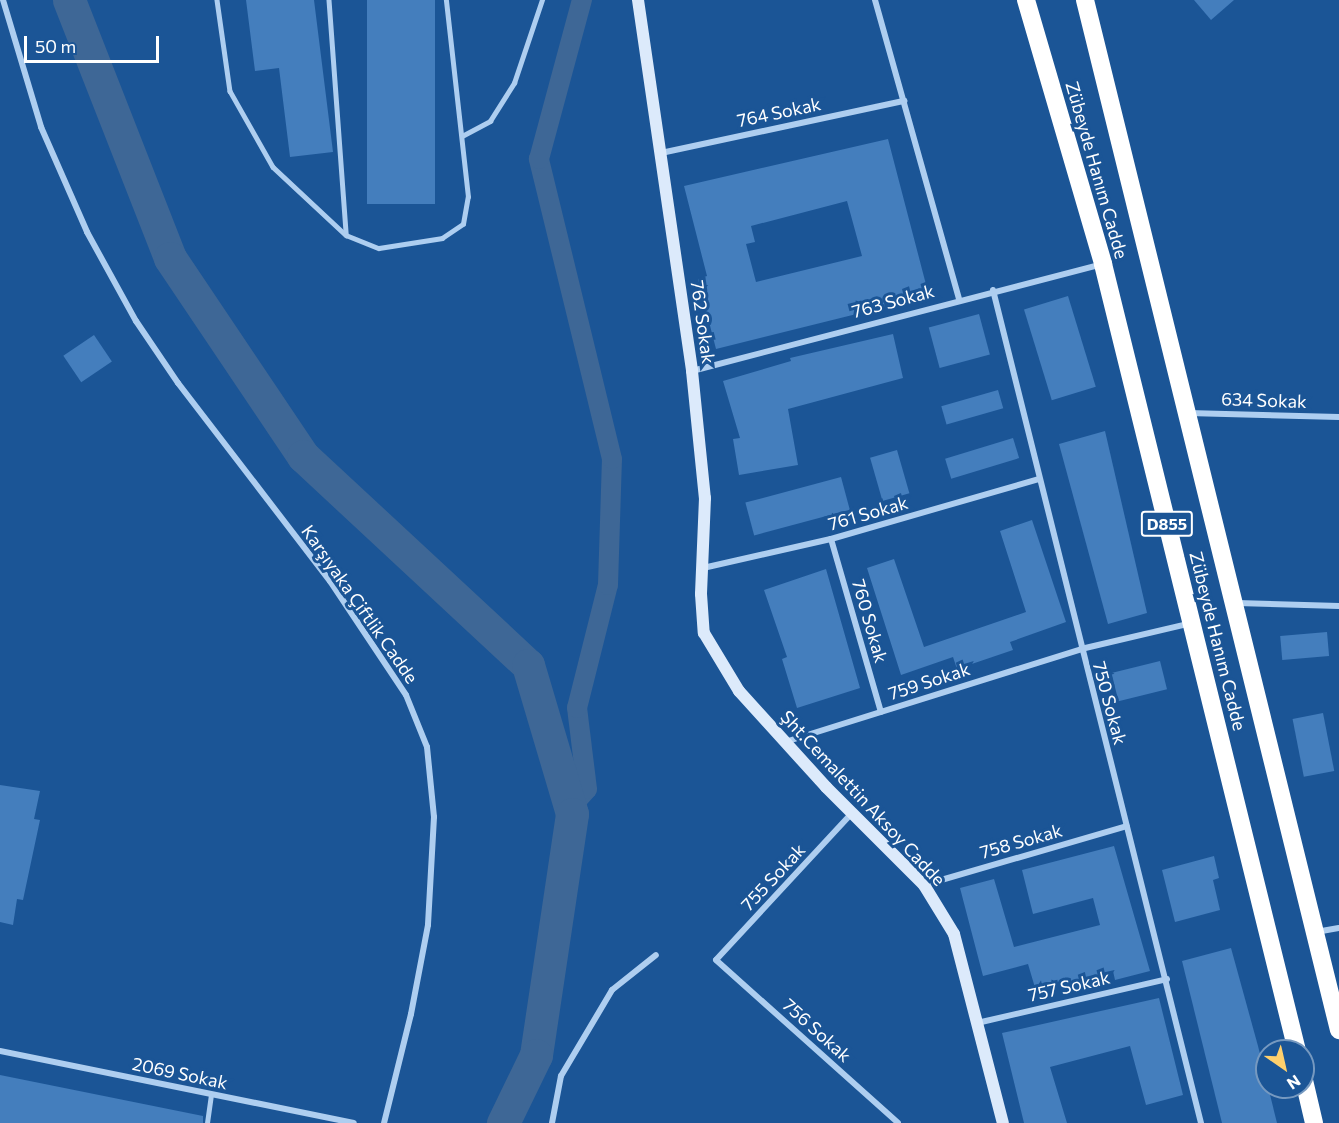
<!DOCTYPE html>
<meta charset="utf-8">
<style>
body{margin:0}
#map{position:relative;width:1339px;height:1123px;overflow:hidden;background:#1b5596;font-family:Commissioner,sans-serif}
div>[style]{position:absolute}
.canal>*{height:20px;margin:-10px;padding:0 10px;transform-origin:10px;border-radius:10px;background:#3e6796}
.river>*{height:33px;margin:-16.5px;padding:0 16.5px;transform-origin:16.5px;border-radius:16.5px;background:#3e6796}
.building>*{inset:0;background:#447ebd;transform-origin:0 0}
.lane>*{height:4.5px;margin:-2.25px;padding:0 2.25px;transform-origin:2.25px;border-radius:2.25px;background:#aecef0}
.street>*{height:6px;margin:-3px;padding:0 3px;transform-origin:3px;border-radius:3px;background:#aecef0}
.secondary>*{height:12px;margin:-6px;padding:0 6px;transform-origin:6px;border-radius:6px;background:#dceafb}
.highway>*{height:18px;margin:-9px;padding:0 9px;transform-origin:9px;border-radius:9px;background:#fff}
span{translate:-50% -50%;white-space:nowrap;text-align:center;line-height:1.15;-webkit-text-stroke:6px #1b5596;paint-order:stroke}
.shield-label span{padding:2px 4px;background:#1b5596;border:2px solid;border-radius:4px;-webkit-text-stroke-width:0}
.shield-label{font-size:16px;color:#fff;font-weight:700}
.street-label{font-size:18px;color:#fff}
.north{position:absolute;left:1255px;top:1039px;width:60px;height:60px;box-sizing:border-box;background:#1b5596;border:2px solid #7699c0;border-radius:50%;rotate:146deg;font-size:16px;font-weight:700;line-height:24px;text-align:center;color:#fff}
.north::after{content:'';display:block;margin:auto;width:21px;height:27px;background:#ffd06d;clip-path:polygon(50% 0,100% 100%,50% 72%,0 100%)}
.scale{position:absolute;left:24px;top:36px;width:135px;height:27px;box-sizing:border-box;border:3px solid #fff;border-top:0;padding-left:8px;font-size:18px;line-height:21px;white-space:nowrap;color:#fff;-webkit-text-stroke:4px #1b5596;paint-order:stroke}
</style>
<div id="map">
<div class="canal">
<div style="left:570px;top:808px;width:25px;rotate:-48deg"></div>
<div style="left:587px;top:789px;width:82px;rotate:-97deg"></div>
<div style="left:577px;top:708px;width:127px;rotate:-75.9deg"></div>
<div style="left:608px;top:585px;width:126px;rotate:-88.2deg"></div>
<div style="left:612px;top:459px;width:309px;rotate:-103.7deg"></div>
<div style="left:539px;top:159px;width:165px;rotate:-74.9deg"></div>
</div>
<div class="river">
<div style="left:69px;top:0;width:277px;rotate:68.6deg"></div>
<div style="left:170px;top:258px;width:239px;rotate:56.1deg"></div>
<div style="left:303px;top:456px;width:307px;rotate:42.9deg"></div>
<div style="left:528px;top:665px;width:155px;rotate:73.5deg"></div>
<div style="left:572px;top:814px;width:244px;rotate:98.5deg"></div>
<div style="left:536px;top:1055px;width:76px;rotate:115.9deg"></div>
</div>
<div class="building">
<div style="clip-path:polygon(246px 0,314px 0,333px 152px,290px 157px,279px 68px,255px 71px)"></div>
<div style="left:367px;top:0;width:68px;height:204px"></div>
<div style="clip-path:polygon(1194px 0,1234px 0,1211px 20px)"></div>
<div style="clip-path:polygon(evenodd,888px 139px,929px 296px,716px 349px,698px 279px,707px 276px,684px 186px,888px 139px,847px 201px,862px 256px,756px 282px,746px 244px,755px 242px,751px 226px,847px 201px)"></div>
<div style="left:1068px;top:296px;width:95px;height:46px;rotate:73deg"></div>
<div style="left:979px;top:314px;width:42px;height:52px;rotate:75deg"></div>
<div style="clip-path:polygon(893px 334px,903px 378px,788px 409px,798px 465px,739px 475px,733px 439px,740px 438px,723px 381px,791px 361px,790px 358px)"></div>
<div style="left:94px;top:335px;width:32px;height:37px;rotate:56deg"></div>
<div style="left:998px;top:390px;width:19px;height:59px;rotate:74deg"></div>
<div style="clip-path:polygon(1105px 431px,1147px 613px,1108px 624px,1059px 444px)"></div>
<div style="left:1013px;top:438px;width:21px;height:71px;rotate:73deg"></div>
<div style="left:897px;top:450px;width:45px;height:28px;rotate:74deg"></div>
<div style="left:841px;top:477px;width:34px;height:99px;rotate:75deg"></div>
<div style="clip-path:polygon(1032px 520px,1066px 622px,1010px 642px,1013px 650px,957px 669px,953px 657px,901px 675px,867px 568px,894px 559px,924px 647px,1026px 612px,1000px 531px)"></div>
<div style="clip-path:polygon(826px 569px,860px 688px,797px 708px,782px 659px,787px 657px,764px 590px)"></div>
<div style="left:1327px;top:632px;width:24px;height:47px;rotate:85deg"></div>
<div style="left:1160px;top:661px;width:29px;height:50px;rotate:76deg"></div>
<div style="left:1323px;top:713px;width:59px;height:31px;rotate:79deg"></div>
<div style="clip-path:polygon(0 785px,40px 791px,34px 819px,40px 820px,23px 900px,17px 899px,13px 925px,0 922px)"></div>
<div style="clip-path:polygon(1114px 846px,1150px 971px,1115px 980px,1113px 971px,1036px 991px,1028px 964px,983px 976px,960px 888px,994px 879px,1014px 947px,1100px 925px,1093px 898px,1033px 914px,1022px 870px)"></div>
<div style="clip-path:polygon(1214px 856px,1219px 878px,1213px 880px,1220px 910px,1175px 922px,1162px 870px)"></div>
<div style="clip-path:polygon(1231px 948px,1258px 1046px,1277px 1123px,1222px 1123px,1182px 961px)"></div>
<div style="clip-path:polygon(1159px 998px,1183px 1095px,1146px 1105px,1130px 1046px,1050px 1067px,1067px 1123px,1024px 1123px,1002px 1033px)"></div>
<div style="clip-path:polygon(0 1075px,203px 1116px,203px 1123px,0 1123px)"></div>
</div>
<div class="lane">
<div style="left:217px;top:0;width:92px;rotate:81.9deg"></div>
<div style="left:230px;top:91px;width:87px;rotate:60.5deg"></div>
<div style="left:273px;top:167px;width:100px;rotate:43deg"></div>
<div style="left:346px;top:235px;width:35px;rotate:22deg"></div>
<div style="left:379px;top:248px;width:64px;rotate:-9deg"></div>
<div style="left:442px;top:238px;width:25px;rotate:-34deg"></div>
<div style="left:463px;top:224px;width:27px;rotate:-80deg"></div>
<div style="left:468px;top:197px;width:198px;rotate:-96.4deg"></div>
<div style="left:329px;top:0;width:235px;rotate:85.8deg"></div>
<div style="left:462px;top:136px;width:32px;rotate:-28deg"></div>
<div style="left:490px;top:121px;width:45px;rotate:-57.7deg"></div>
<div style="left:514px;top:83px;width:88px;rotate:-71.4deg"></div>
<div style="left:207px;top:1123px;width:27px;rotate:-82deg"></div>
</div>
<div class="street">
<div style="left:3px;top:0;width:133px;rotate:73.3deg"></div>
<div style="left:41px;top:127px;width:115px;rotate:66.3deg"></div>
<div style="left:87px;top:232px;width:102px;rotate:61.2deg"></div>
<div style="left:136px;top:321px;width:75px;rotate:55.9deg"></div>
<div style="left:178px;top:383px;width:250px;rotate:52.5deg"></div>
<div style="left:330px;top:581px;width:137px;rotate:56.3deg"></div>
<div style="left:406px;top:695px;width:56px;rotate:68deg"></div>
<div style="left:427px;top:747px;width:70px;rotate:84.3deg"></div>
<div style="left:434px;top:817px;width:108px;rotate:93.2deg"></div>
<div style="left:428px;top:925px;width:91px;rotate:100.8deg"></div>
<div style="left:411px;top:1014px;width:112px;rotate:103.9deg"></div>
<div style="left:875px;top:0;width:311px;rotate:74.3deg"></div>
<div style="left:661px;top:153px;width:249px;rotate:-12.1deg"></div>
<div style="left:993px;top:290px;width:859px;rotate:75.98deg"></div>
<div style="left:692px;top:371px;width:422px;rotate:-14.6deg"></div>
<div style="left:1188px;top:413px;width:151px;rotate:1.5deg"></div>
<div style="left:831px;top:539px;width:180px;rotate:73.9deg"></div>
<div style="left:703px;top:568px;width:131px;rotate:-12.8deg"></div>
<div style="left:831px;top:539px;width:216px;rotate:-16.1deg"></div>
<div style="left:1237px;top:603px;width:102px;rotate:1.7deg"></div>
<div style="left:785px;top:742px;width:310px;rotate:-17.4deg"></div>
<div style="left:1081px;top:649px;width:110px;rotate:-13.2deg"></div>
<div style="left:852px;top:813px;width:200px;rotate:132.8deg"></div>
<div style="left:716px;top:960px;width:244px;rotate:41.8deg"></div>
<div style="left:924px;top:885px;width:211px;rotate:-16.2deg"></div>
<div style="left:1316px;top:932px;width:23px;rotate:-10deg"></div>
<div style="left:977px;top:1023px;width:195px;rotate:-13deg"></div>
<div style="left:0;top:1051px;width:361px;rotate:11.5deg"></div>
<div style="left:552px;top:1123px;width:48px;rotate:-79.2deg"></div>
<div style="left:561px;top:1076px;width:100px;rotate:-59.3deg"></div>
<div style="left:612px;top:990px;width:56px;rotate:-38.5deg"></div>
</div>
<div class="secondary">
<div style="left:638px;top:0;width:375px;rotate:81.7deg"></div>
<div style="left:692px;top:371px;width:128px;rotate:84.2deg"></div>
<div style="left:705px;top:498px;width:96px;rotate:92.4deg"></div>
<div style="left:701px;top:594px;width:39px;rotate:86deg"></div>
<div style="left:704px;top:633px;width:68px;rotate:58.9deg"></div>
<div style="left:739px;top:691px;width:130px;rotate:47.8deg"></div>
<div style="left:826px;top:787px;width:139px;rotate:45deg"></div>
<div style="left:924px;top:885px;width:57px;rotate:58.5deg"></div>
<div style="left:954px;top:934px;width:195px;rotate:75.5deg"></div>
</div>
<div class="highway">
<div style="left:1026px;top:0;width:275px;rotate:73.7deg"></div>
<div style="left:1103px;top:264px;width:811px;rotate:76.15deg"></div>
<div style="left:1085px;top:0;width:1061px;rotate:76.15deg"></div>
<div style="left:1303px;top:1076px;width:48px;rotate:76.8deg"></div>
</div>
<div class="shield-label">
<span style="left:1167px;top:524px">D855</span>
</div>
<div class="street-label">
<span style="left:779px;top:112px;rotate:-12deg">764 Sokak</span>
<span style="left:1097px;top:170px;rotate:74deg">Zübeyde Hanım Cadde</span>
<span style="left:893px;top:301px;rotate:-15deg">763 Sokak</span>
<span style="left:703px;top:322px;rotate:82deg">762 Sokak</span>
<span style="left:1264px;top:400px;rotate:2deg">634 Sokak</span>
<span style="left:868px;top:513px;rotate:-16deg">761 Sokak</span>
<span style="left:360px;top:604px;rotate:55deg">Karşıyaka Çiftlik Cadde</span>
<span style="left:870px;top:621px;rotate:74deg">760 Sokak</span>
<span style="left:1218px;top:641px;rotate:76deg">Zübeyde Hanım Cadde</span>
<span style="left:929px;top:681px;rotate:-18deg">759 Sokak</span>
<span style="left:1110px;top:703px;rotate:75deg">750 Sokak</span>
<span style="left:863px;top:798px;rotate:47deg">Şht.Cemalettin Aksoy Cadde</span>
<span style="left:1021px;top:841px;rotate:-16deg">758 Sokak</span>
<span style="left:773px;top:877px;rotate:-47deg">755 Sokak</span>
<span style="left:1069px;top:986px;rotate:-13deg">757 Sokak</span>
<span style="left:817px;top:1030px;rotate:42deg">756 Sokak</span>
<span style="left:180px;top:1073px;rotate:12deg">2069 Sokak</span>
</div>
<div class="north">N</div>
<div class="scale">50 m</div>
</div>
